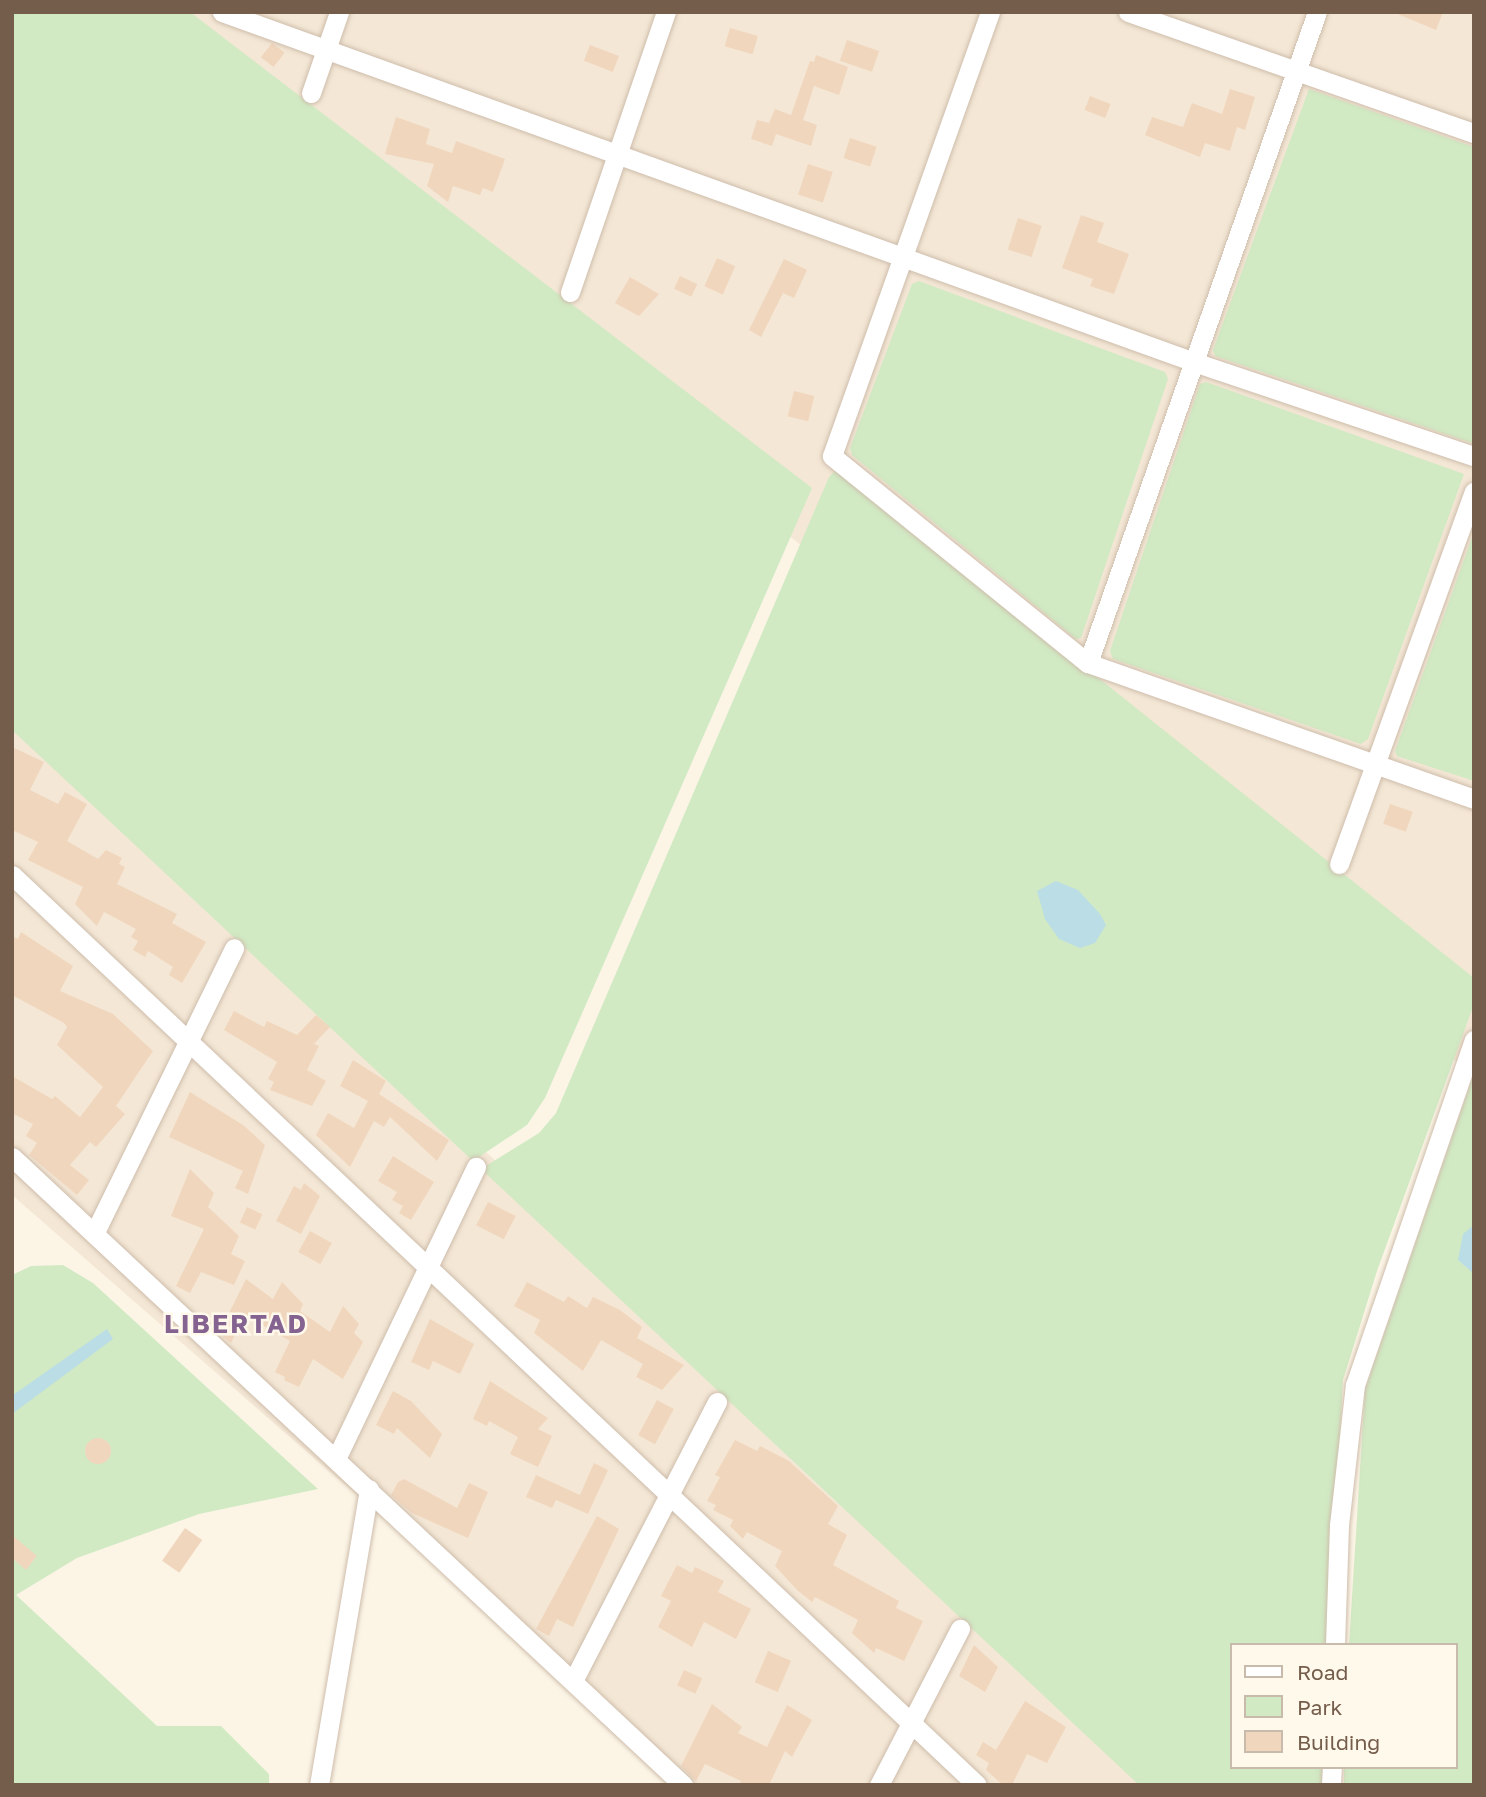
<!DOCTYPE html>
<style>
body{margin:0}
#map{position:relative;width:1486px;height:1797px;overflow:hidden;background:#fcf5e6;font-family:"Golos Text",sans-serif}
div>[style]{position:absolute}
.residential>*{inset:0;background:#f4e7d5}
.green>*{inset:0;background:#d1eac4}
.water>*{inset:0;background:#bbdde5}
.building>*{inset:0;background:#f1d6be;transform-origin:0 0}
.round{border-radius:50%}
.roads{filter:drop-shadow(0 0 2px #cebdac) drop-shadow(0 0 2px #cebdac)}
.street>*{height:19px;margin:-9.5px;padding:0 9.5px;transform-origin:9.5px;border-radius:9.5px;background:#fff}
span{translate:-50% -50%;white-space:nowrap;text-align:center;line-height:1.15;-webkit-text-stroke:5px #fff9ec;paint-order:stroke}
.district-label{font-size:26px;color:#856391;font-weight:700;letter-spacing:2px}
.frame{position:absolute;inset:0;border:14px solid #755d4b;pointer-events:none}
.legend{position:absolute;left:1230px;top:1643px;width:228px;height:126px;box-sizing:border-box;background:#fff9ec;border:2px solid #c8bbac;margin:0;padding:9px 12px;list-style:none;font-size:21px;color:#755d4b}
.legend li{display:flex;align-items:center;gap:14px;height:35px}
.legend b{width:35px;border:2px solid #c8bbac}
</style>
<div id="map">
<div class="residential">
<div style="clip-path:polygon(125px 12px,1474px 12px,1474px 1076px)"></div>
<div style="clip-path:polygon(12px 720px,1181px 1785px,677px 1785px,532px 1648px,12px 1195px)"></div>
</div>
<div class="green">
<div style="clip-path:polygon(12px 12px,190px 12px,812px 488px,545px 1098px,527px 1125px,473px 1161px,12px 730px)"></div>
<div style="clip-path:polygon(1309px 89px,1474px 147px,1472px 443px,1215px 356px,1213px 350px)"></div>
<div style="clip-path:polygon(919px 281px,1165px 372px,1168px 379px,1081px 638px,1076px 639px,852px 455px,850px 448px,912px 284px)"></div>
<div style="clip-path:polygon(1206px 382px,1464px 474px,1368px 739px,1361px 744px,1113px 659px,1110px 651px,1200px 384px)"></div>
<div style="clip-path:polygon(837px 469px,1474px 978px,1474px 1004px,1377px 1271px,1343px 1380px,1329px 1645px,1232px 1645px,1232px 1767px,1323px 1767px,1322px 1785px,1139px 1785px,481px 1169px,539px 1133px,556px 1113px,829px 477px)"></div>
<div style="clip-path:polygon(1474px 532px,1474px 781px,1397px 756px,1395px 751px)"></div>
<div style="clip-path:polygon(1474px 1073px,1474px 1785px,1344px 1785px,1344px 1767px,1456px 1767px,1456px 1645px,1349px 1645px,1365px 1389px)"></div>
<div style="clip-path:polygon(63px 1265px,93px 1283px,318px 1489px,199px 1514px,77px 1558px,16px 1595px,157px 1726px,221px 1726px,269px 1774px,269px 1785px,12px 1785px,12px 1275px,31px 1266px)"></div>
</div>
<div class="water">
<div style="clip-path:polygon(1056px 881px,1078px 890px,1100px 914px,1106px 925px,1095px 943px,1080px 948px,1059px 939px,1045px 919px,1037px 891px)"></div>
<div style="clip-path:polygon(1474px 1225px,1474px 1272px,1472px 1272px,1458px 1260px,1463px 1234px)"></div>
<div style="clip-path:polygon(107px 1329px,113px 1339px,12px 1414px,13px 1395px)"></div>
</div>
<div class="building">
<div style="clip-path:polygon(1393px 12px,1443px 12px,1436px 30px)"></div>
<div style="left:730px;top:28px;width:29px;height:19px;rotate:16deg"></div>
<div style="left:847px;top:40px;width:34px;height:22px;rotate:19deg"></div>
<div style="left:272px;top:43px;width:16px;height:18px;rotate:38deg"></div>
<div style="left:590px;top:45px;width:31px;height:17px;rotate:21deg"></div>
<div style="clip-path:polygon(816px 55px,848px 67px,839px 95px,814px 86px,803px 120px,817px 125px,811px 146px,776px 134px,772px 146px,751px 139px,757px 120px,769px 123px,775px 109px,791px 115px,810px 61px,814px 62px)"></div>
<div style="clip-path:polygon(1230px 89px,1255px 97px,1245px 130px,1237px 127px,1230px 151px,1205px 143px,1200px 157px,1145px 135px,1152px 117px,1183px 127px,1192px 103px,1222px 114px)"></div>
<div style="left:1090px;top:96px;width:22px;height:15px;rotate:21deg"></div>
<div style="clip-path:polygon(396px 117px,430px 129px,426px 144px,452px 153px,456px 141px,505px 159px,493px 192px,483px 188px,480px 195px,453px 186px,448px 202px,427px 186px,434px 164px,385px 154px)"></div>
<div style="left:850px;top:138px;width:28px;height:21px;rotate:18deg"></div>
<div style="left:808px;top:164px;width:26px;height:32px;rotate:18deg"></div>
<div style="clip-path:polygon(1081px 215px,1104px 223px,1097px 242px,1129px 254px,1114px 294px,1090px 286px,1093px 279px,1062px 268px)"></div>
<div style="left:1018px;top:218px;width:25px;height:33px;rotate:18deg"></div>
<div style="left:717px;top:258px;width:20px;height:31px;rotate:24deg"></div>
<div style="clip-path:polygon(784px 259px,807px 270px,794px 298px,783px 293px,761px 337px,749px 330px)"></div>
<div style="left:680px;top:276px;width:19px;height:14px;rotate:25deg"></div>
<div style="clip-path:polygon(630px 277px,659px 294px,639px 316px,615px 303px)"></div>
<div style="left:794px;top:391px;width:21px;height:26px;rotate:14deg"></div>
<div style="clip-path:polygon(12px 747px,44px 762px,30px 790px,58px 804px,65px 792px,87px 804px,67px 841px,98px 859px,106px 850px,122px 858px,119px 864px,125px 867px,117px 884px,177px 914px,172px 923px,206px 942px,182px 983px,169px 975px,173px 967px,148px 951px,145px 957px,133px 950px,138px 941px,131px 937px,136px 929px,104px 912px,97px 926px,75px 904px,83px 887px,28px 860px,38px 842px,12px 830px)"></div>
<div style="left:1390px;top:804px;width:24px;height:21px;rotate:19deg"></div>
<div style="clip-path:polygon(21px 932px,73px 966px,60px 991px,113px 1014px,153px 1051px,116px 1106px,125px 1114px,96px 1147px,90px 1142px,70px 1165px,89px 1180px,77px 1195px,29px 1155px,37px 1143px,26px 1136px,33px 1124px,12px 1113px,12px 1076px,52px 1099px,55px 1096px,80px 1117px,103px 1087px,57px 1045px,67px 1027px,64px 1023px,12px 995px,12px 936px,18px 939px)"></div>
<div style="clip-path:polygon(234px 1011px,264px 1027px,267px 1021px,297px 1035px,316px 1015px,330px 1027px,314px 1044px,319px 1046px,307px 1070px,326px 1081px,312px 1106px,270px 1090px,274px 1082px,268px 1079px,277px 1062px,224px 1030px)"></div>
<div style="clip-path:polygon(353px 1060px,386px 1081px,379px 1094px,449px 1140px,437px 1161px,390px 1117px,384px 1127px,374px 1121px,350px 1167px,316px 1135px,328px 1113px,354px 1128px,368px 1101px,340px 1086px)"></div>
<div style="clip-path:polygon(190px 1092px,243px 1125px,265px 1145px,248px 1194px,235px 1188px,243px 1171px,169px 1137px)"></div>
<div style="clip-path:polygon(393px 1156px,434px 1182px,411px 1220px,399px 1213px,403px 1206px,392px 1200px,397px 1192px,378px 1181px)"></div>
<div style="clip-path:polygon(190px 1169px,214px 1193px,208px 1207px,239px 1236px,231px 1254px,245px 1261px,234px 1285px,201px 1272px,190px 1293px,176px 1286px,204px 1229px,171px 1216px)"></div>
<div style="clip-path:polygon(304px 1183px,320px 1196px,301px 1234px,276px 1221px,294px 1186px,301px 1190px)"></div>
<div style="left:488px;top:1202px;width:31px;height:26px;rotate:27deg"></div>
<div style="left:247px;top:1207px;width:17px;height:17px;rotate:25deg"></div>
<div style="left:310px;top:1231px;width:25px;height:24px;rotate:29deg"></div>
<div style="clip-path:polygon(246px 1279px,273px 1299px,282px 1282px,303px 1304px,300px 1311px,330px 1332px,343px 1306px,359px 1324px,354px 1333px,363px 1342px,343px 1379px,313px 1359px,299px 1387px,284px 1380px,285px 1377px,275px 1372px,290px 1341px,245px 1315px,231px 1343px,219px 1333px)"></div>
<div style="clip-path:polygon(527px 1282px,564px 1302px,568px 1296px,587px 1308px,593px 1297px,620px 1310px,642px 1327px,637px 1338px,684px 1365px,662px 1390px,636px 1377px,643px 1364px,601px 1340px,583px 1371px,534px 1333px,540px 1320px,514px 1306px)"></div>
<div style="clip-path:polygon(430px 1319px,474px 1344px,460px 1374px,433px 1361px,429px 1370px,411px 1362px)"></div>
<div style="clip-path:polygon(490px 1381px,548px 1418px,538px 1429px,552px 1436px,538px 1467px,510px 1454px,518px 1437px,489px 1421px,487px 1426px,473px 1419px)"></div>
<div style="clip-path:polygon(393px 1391px,411px 1401px,442px 1434px,430px 1458px,397px 1428px,394px 1434px,376px 1425px)"></div>
<div style="left:657px;top:1400px;width:19px;height:40px;rotate:28deg"></div>
<div class="round" style="left:85px;top:1438px;width:26px;height:26px"></div>
<div style="clip-path:polygon(735px 1440px,757px 1451px,760px 1446px,789px 1461px,838px 1506px,828px 1524px,847px 1535px,833px 1565px,899px 1601px,896px 1608px,923px 1621px,904px 1661px,876px 1648px,874px 1653px,852px 1633px,858px 1620px,815px 1597px,812px 1602px,797px 1590px,775px 1566px,782px 1551px,747px 1532px,743px 1539px,730px 1526px,733px 1520px,713px 1510px,716px 1505px,707px 1501px,720px 1477px,715px 1475px)"></div>
<div style="clip-path:polygon(594px 1463px,608px 1470px,588px 1514px,556px 1500px,552px 1508px,526px 1497px,536px 1475px,580px 1495px)"></div>
<div style="clip-path:polygon(404px 1479px,457px 1508px,469px 1483px,488px 1492px,468px 1538px,412px 1513px,391px 1495px,398px 1482px)"></div>
<div style="clip-path:polygon(597px 1516px,619px 1529px,573px 1627px,557px 1619px,549px 1636px,536px 1629px)"></div>
<div style="left:185px;top:1528px;width:21px;height:40px;rotate:35deg"></div>
<div style="clip-path:polygon(12px 1535px,37px 1556px,26px 1570px,12px 1558px)"></div>
<div style="clip-path:polygon(677px 1565px,692px 1573px,695px 1567px,724px 1581px,718px 1592px,751px 1609px,736px 1639px,704px 1622px,692px 1647px,658px 1627px,671px 1601px,661px 1596px)"></div>
<div style="clip-path:polygon(974px 1645px,998px 1667px,985px 1692px,959px 1676px)"></div>
<div style="left:768px;top:1651px;width:25px;height:34px;rotate:23deg"></div>
<div style="left:684px;top:1670px;width:20px;height:17px;rotate:24deg"></div>
<div style="clip-path:polygon(1025px 1701px,1066px 1727px,1047px 1763px,1027px 1754px,1012px 1785px,1003px 1785px,986px 1770px,989px 1763px,976px 1755px,983px 1742px,996px 1750px)"></div>
<div style="clip-path:polygon(712px 1704px,742px 1727px,738px 1733px,767px 1747px,787px 1705px,812px 1720px,792px 1757px,785px 1751px,769px 1785px,739px 1785px,741px 1781px,705px 1764px,696px 1781px,681px 1766px)"></div>
</div>
<div class="roads">
<div class="street">
<div style="left:222px;top:12px;width:1033px;rotate:19.8deg"></div>
<div style="left:1194px;top:362px;width:295px;rotate:18.6deg"></div>
<div style="left:990px;top:12px;width:471px;rotate:109.6deg"></div>
<div style="left:832px;top:456px;width:329px;rotate:39deg"></div>
<div style="left:1088px;top:663px;width:409px;rotate:19.4deg"></div>
<div style="left:1128px;top:12px;width:367px;rotate:19.3deg"></div>
<div style="left:311px;top:93px;width:86px;rotate:-70.9deg"></div>
<div style="left:570px;top:292px;width:296px;rotate:-71.1deg"></div>
<div style="left:1088px;top:663px;width:690px;rotate:-70.62deg"></div>
<div style="left:1339px;top:864px;width:396px;rotate:-70.1deg"></div>
<div style="left:12px;top:875px;width:1326px;rotate:43.32deg"></div>
<div style="left:12px;top:1157px;width:919px;rotate:43.1deg"></div>
<div style="left:95px;top:1232px;width:316px;rotate:-63.9deg"></div>
<div style="left:336px;top:1459px;width:324px;rotate:-64.4deg"></div>
<div style="left:1335px;top:1645px;width:120px;rotate:-88.1deg"></div>
<div style="left:1339px;top:1525px;width:141px;rotate:-83.5deg"></div>
<div style="left:1355px;top:1385px;width:365px;rotate:-71deg"></div>
<div style="left:573px;top:1681px;width:314px;rotate:-62.7deg"></div>
<div style="left:319px;top:1785px;width:300px;rotate:-80.4deg"></div>
<div style="left:879px;top:1785px;width:176px;rotate:-62.6deg"></div>
<div style="left:1331px;top:1785px;width:18px;rotate:-87deg"></div>
</div>
</div>
<div class="district-label">
<span style="left:236px;top:1324px">LIBERTAD</span>
</div>
<div class="frame"></div>
<ul class="legend">
<li><b style="height:9px;background:#fff"></b>Road</li>
<li><b style="height:19px;background:#d1eac4"></b>Park</li>
<li><b style="height:19px;background:#f1d6be"></b>Building</li>
</ul>
</div>
